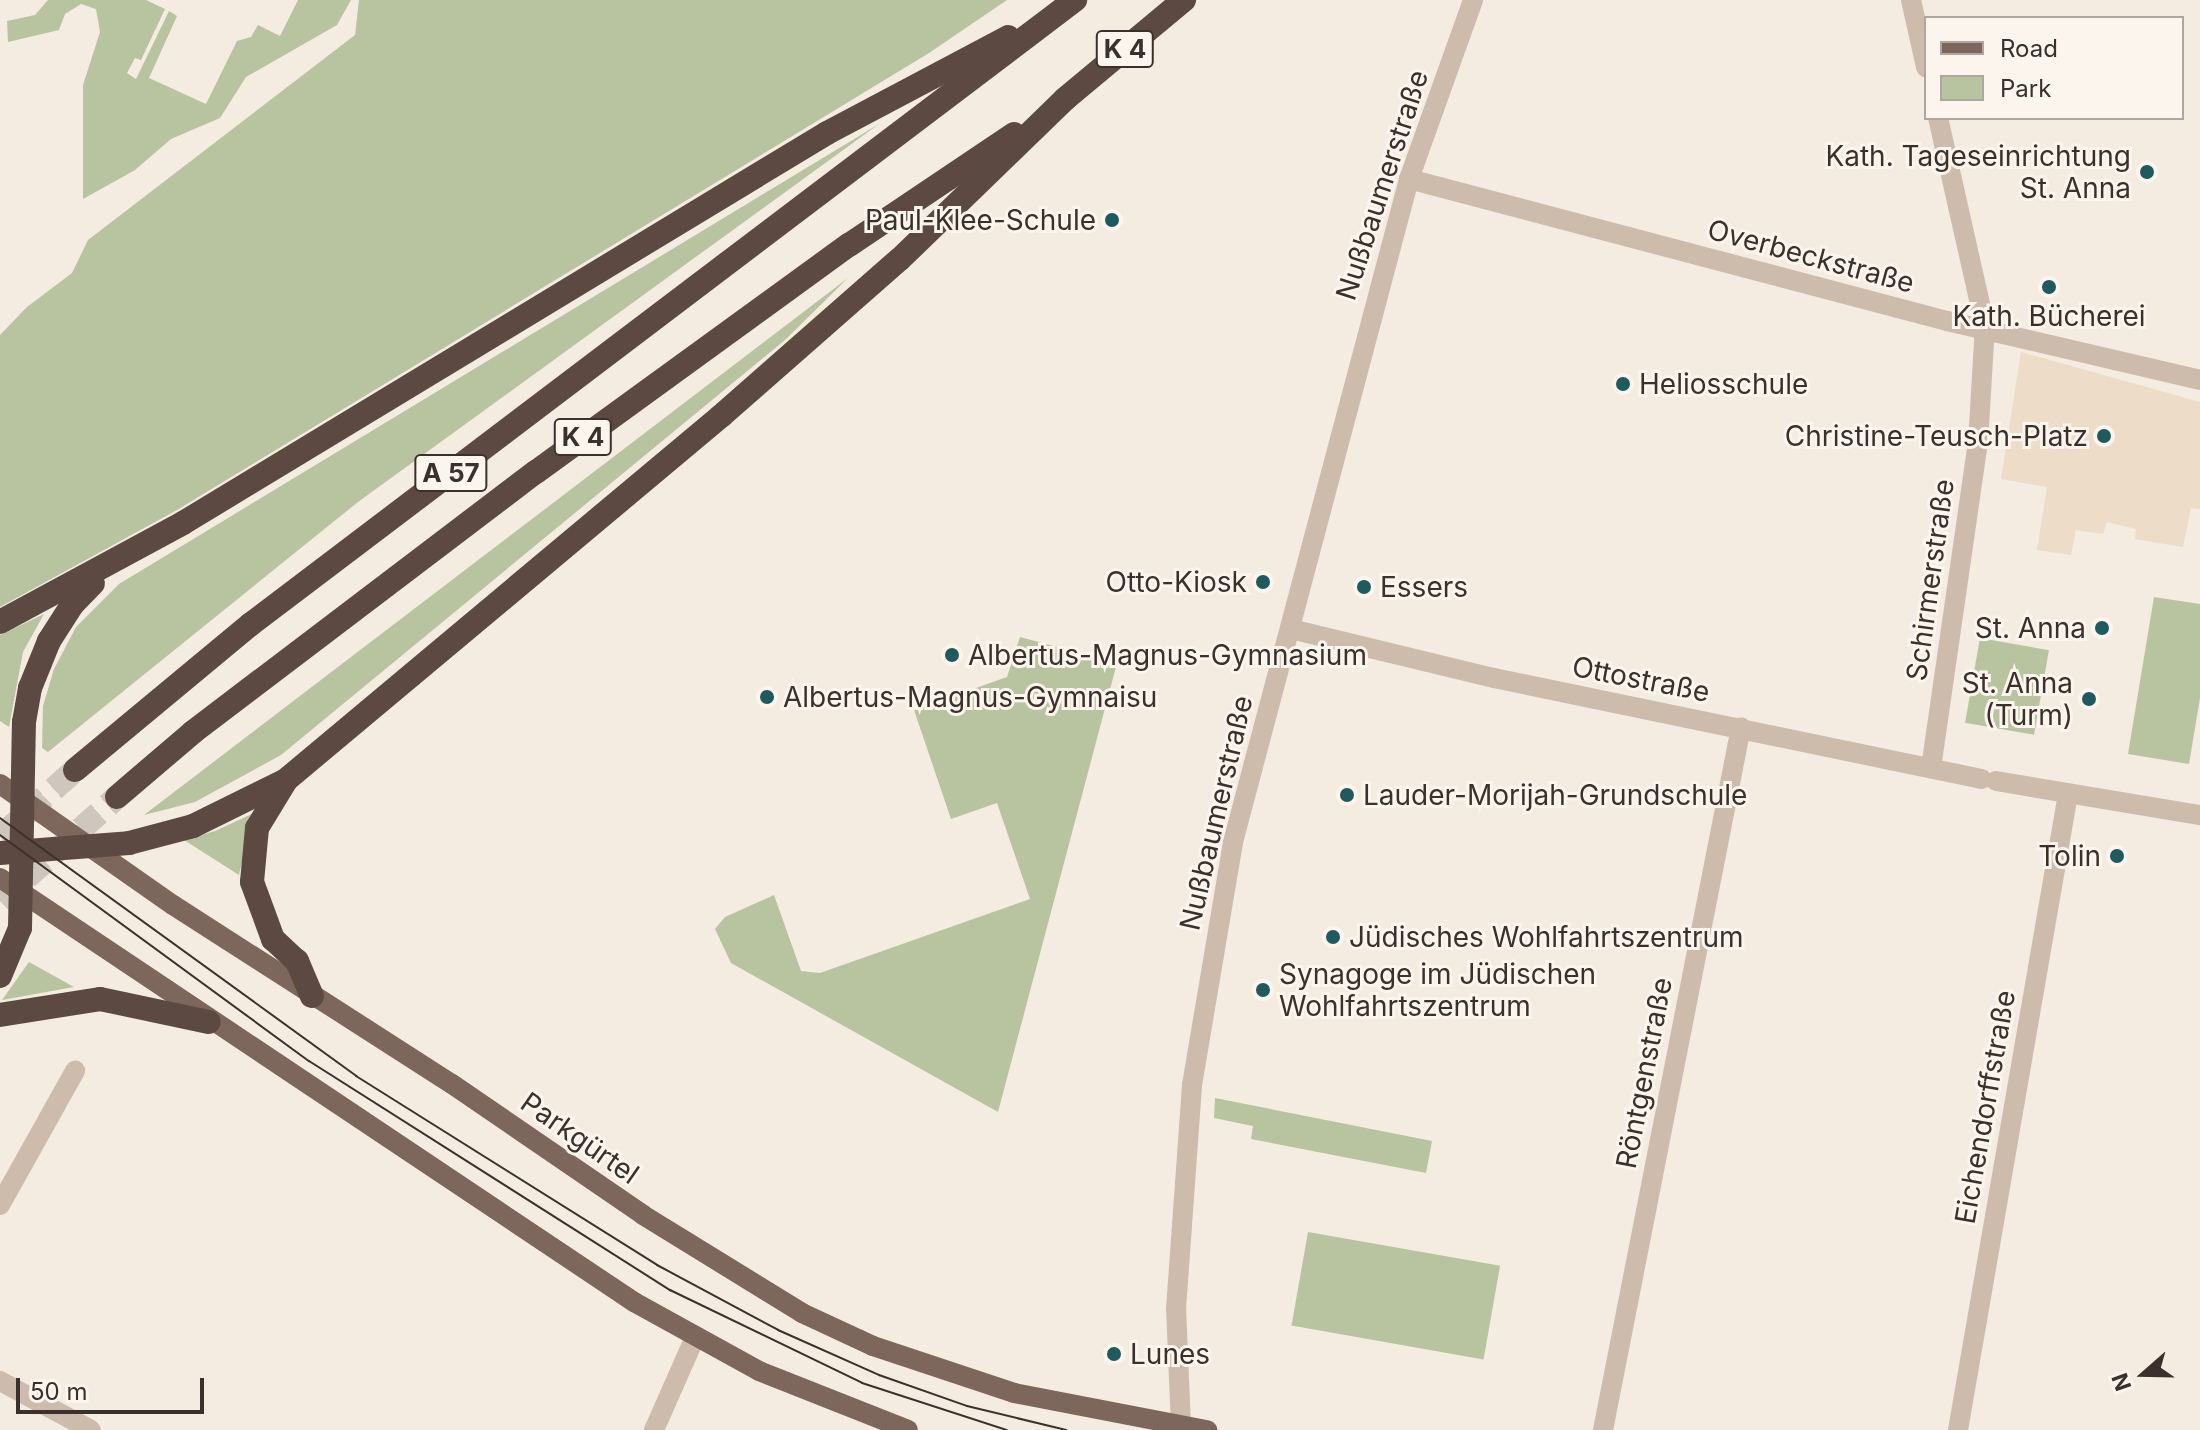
<!DOCTYPE html>
<meta charset="utf-8">
<style>
body{margin:0}
#map{position:relative;width:2200px;height:1430px;overflow:hidden;background:#f4ebe1;font-family:Inter,sans-serif}
div>[style]{position:absolute}
.green>*{inset:0;background:#b8c4a0;transform-origin:0 0}
.plaza>*{inset:0;background:#ecdcc8}
.highway-tunnel>*{height:24px;margin-top:-12px;transform-origin:0;background:repeating-linear-gradient(90deg,#cfc6bd 0 24px,transparent 0 36px)}
.minor>*{height:20px;margin:-10px;padding:0 10px;transform-origin:10px;border-radius:10px;background:#cdbbac}
.major>*{height:20px;margin:-10px;padding:0 10px;transform-origin:10px;border-radius:10px;background:#7d675c}
.highway>*{height:24px;margin:-12px;padding:0 12px;transform-origin:12px;border-radius:12px;background:#5c4a42}
.tram>*{height:2px;margin:-1px;padding:0 1px;transform-origin:1px;border-radius:1px;background:#3b302b}
.dots>*{width:22px;height:22px;translate:-50% -50%;box-sizing:border-box;border:4px solid #fbf5ee;border-radius:50%}
span{translate:-50% -50%;white-space:nowrap;text-align:center;line-height:1.15;-webkit-text-stroke:6px #fbf5ee;paint-order:stroke}
.shield-label span{padding:2px 6px;background:#fbf5ee;border:2px solid;border-radius:6px;-webkit-text-stroke-width:0}
.shield-label{font-size:26px;color:#3b302b;font-weight:700}
.poi-label{font-size:28px;color:#3b302b}
.right{translate:-100% -50%;text-align:right}
.left{translate:0 -50%;text-align:left}
.street-label{font-size:28px;color:#3b302b}
.legend{position:absolute;left:1924px;top:16px;width:260px;height:104px;box-sizing:border-box;background:#fbf5ee;border:2px solid #aea6a0;margin:0;padding:10px 14px;list-style:none;font-size:24px;color:#3b302b}
.legend li{display:flex;align-items:center;gap:16px;height:40px}
.legend b{width:40px;border:2px solid #aea6a0}
.north{position:absolute;left:2104px;top:1334px;width:80px;height:80px;-webkit-text-stroke:6px #fbf5ee;paint-order:stroke;rotate:250deg;font-size:22px;font-weight:700;line-height:32px;text-align:center;color:#3b302b}
.north::after{content:'';display:block;margin:auto;width:28px;height:36px;background:#3b302b;clip-path:polygon(50% 0,100% 100%,50% 72%,0 100%)}
.scale{position:absolute;left:16px;top:1378px;width:188px;height:36px;box-sizing:border-box;border:4px solid #3b302b;border-top:0;padding-left:10px;font-size:24px;line-height:28px;white-space:nowrap;color:#3b302b;-webkit-text-stroke:6px #fbf5ee;paint-order:stroke}
</style>
<div id="map">
<div class="green">
<div style="clip-path:polygon(48px 0,146px 0,165px 9px,141px 60px,135px 58px,127px 73px,136px 79px,169px 11px,177px 16px,149px 78px,206px 104px,237px 41px,251px 37px,258px 25px,280px 36px,298px 0,351px 0,337px 25px,246px 77px,220px 118px,171px 139px,135px 170px,83px 199px,83px 85px,100px 32px,96px 9px,81px 4px,65px 14px,59px 30px,8px 42px,7px 21px,35px 15px)"></div>
<div style="clip-path:polygon(359px 0,1007px 0,929px 53px,177px 510px,0 607px,0 335px,27px 307px,72px 273px,88px 240px,355px 35px)"></div>
<div style="clip-path:polygon(879px 124px,358px 502px,48px 752px,42px 748px,43px 706px,54px 669px,76px 627px,119px 584px)"></div>
<div style="clip-path:polygon(848px 278px,785px 340px,281px 755px,195px 802px,144px 815px)"></div>
<div style="clip-path:polygon(2154px 597px,2200px 604px,2200px 698px,2189px 764px,2128px 754px)"></div>
<div style="clip-path:polygon(44px 614px,23px 652px,9px 727px,0 721px,0 635px)"></div>
<div style="clip-path:polygon(1020px 637px,1117px 663px,998px 1112px,731px 963px,715px 929px,725px 917px,774px 895px,801px 971px,820px 973px,1030px 899px,997px 803px,951px 819px,914px 710px,1007px 677px)"></div>
<div style="left:1980px;top:638px;width:70px;height:86px;rotate:10deg"></div>
<div style="clip-path:polygon(254px 813px,239px 875px,184px 840px,215px 831px)"></div>
<div style="clip-path:polygon(29px 962px,74px 987px,2px 1000px)"></div>
<div style="clip-path:polygon(1215px 1098px,1432px 1141px,1426px 1173px,1251px 1139px,1253px 1126px,1214px 1118px)"></div>
<div style="left:1308px;top:1232px;width:195px;height:95px;rotate:10deg"></div>
</div>
<div class="plaza">
<div style="clip-path:polygon(2021px 352px,2200px 402px,2200px 509px,2191px 508px,2183px 547px,2135px 539px,2136px 529px,2107px 522px,2103px 534px,2076px 530px,2071px 555px,2037px 550px,2047px 487px,2001px 479px)"></div>
</div>
<div class="highway-tunnel">
<div style="left:0;top:837px;width:101px;rotate:-41.8deg"></div>
<div style="left:0;top:901px;width:157px;rotate:-41.6deg"></div>
</div>
<div class="minor">
<div style="left:1911px;top:0;width:69px;rotate:77.4deg"></div>
<div style="left:1409px;top:179px;width:556px;rotate:14.79deg"></div>
<div style="left:1947px;top:321px;width:260px;rotate:13.1deg"></div>
<div style="left:1291px;top:629px;width:209px;rotate:13.6deg"></div>
<div style="left:1494px;top:678px;width:498px;rotate:11.7deg"></div>
<div style="left:1931px;top:768px;width:328px;rotate:-81.8deg"></div>
<div style="left:1978px;top:443px;width:117px;rotate:-86.6deg"></div>
<div style="left:1985px;top:326px;width:213px;rotate:-102.7deg"></div>
<div style="left:1996px;top:781px;width:207px;rotate:9.5deg"></div>
<div style="left:0;top:1205px;width:154px;rotate:-60.8deg"></div>
<div style="left:0;top:1381px;width:103px;rotate:28.3deg"></div>
<div style="left:1181px;top:1426px;width:117px;rotate:-92.4deg"></div>
<div style="left:1176px;top:1309px;width:225px;rotate:-85.9deg"></div>
<div style="left:1192px;top:1085px;width:246px;rotate:-80.4deg"></div>
<div style="left:1233px;top:842px;width:686px;rotate:-75.13deg"></div>
<div style="left:1409px;top:179px;width:190px;rotate:-70.3deg"></div>
<div style="left:654px;top:1430px;width:102px;rotate:-66.2deg"></div>
<div style="left:1603px;top:1430px;width:716px;rotate:-78.89deg"></div>
<div style="left:1958px;top:1430px;width:645px;rotate:-80.19deg"></div>
</div>
<div class="major">
<div style="left:0;top:784px;width:211px;rotate:35deg"></div>
<div style="left:173px;top:905px;width:331px;rotate:32.7deg"></div>
<div style="left:452px;top:1084px;width:232px;rotate:34.4deg"></div>
<div style="left:643px;top:1215px;width:187px;rotate:31.6deg"></div>
<div style="left:802px;top:1313px;width:78px;rotate:24.9deg"></div>
<div style="left:873px;top:1346px;width:149px;rotate:18.4deg"></div>
<div style="left:1014px;top:1393px;width:197px;rotate:10.9deg"></div>
<div style="left:0;top:878px;width:763px;rotate:33.77deg"></div>
<div style="left:634px;top:1302px;width:143px;rotate:28.9deg"></div>
<div style="left:759px;top:1371px;width:160px;rotate:21.6deg"></div>
</div>
<div class="highway">
<div style="left:0;top:622px;width:208px;rotate:-28.4deg"></div>
<div style="left:183px;top:523px;width:753px;rotate:-31.2deg"></div>
<div style="left:827px;top:133px;width:205px;rotate:-27.9deg"></div>
<div style="left:75px;top:770px;width:229px;rotate:-39.7deg"></div>
<div style="left:251px;top:624px;width:1034px;rotate:-37.14deg"></div>
<div style="left:285px;top:782px;width:54px;rotate:121.3deg"></div>
<div style="left:257px;top:828px;width:54px;rotate:95.3deg"></div>
<div style="left:252px;top:882px;width:61px;rotate:69.8deg"></div>
<div style="left:273px;top:939px;width:33px;rotate:43deg"></div>
<div style="left:297px;top:961px;width:38px;rotate:67deg"></div>
<div style="left:117px;top:797px;width:100px;rotate:-40.5deg"></div>
<div style="left:193px;top:732px;width:430px;rotate:-37.2deg"></div>
<div style="left:536px;top:472px;width:387px;rotate:-36deg"></div>
<div style="left:849px;top:245px;width:199px;rotate:-33.9deg"></div>
<div style="left:0;top:853px;width:129px;rotate:-4.4deg"></div>
<div style="left:129px;top:843px;width:66px;rotate:-14.9deg"></div>
<div style="left:193px;top:826px;width:104px;rotate:-26.3deg"></div>
<div style="left:286px;top:780px;width:567px;rotate:-39.92deg"></div>
<div style="left:721px;top:416px;width:238px;rotate:-41.3deg"></div>
<div style="left:900px;top:259px;width:230px;rotate:-44.1deg"></div>
<div style="left:1065px;top:99px;width:155px;rotate:-39.8deg"></div>
<div style="left:0;top:976px;width:52px;rotate:-67.4deg"></div>
<div style="left:20px;top:928px;width:206px;rotate:-88.9deg"></div>
<div style="left:24px;top:722px;width:35px;rotate:-80deg"></div>
<div style="left:30px;top:688px;width:51px;rotate:-68deg"></div>
<div style="left:49px;top:641px;width:43px;rotate:-57.4deg"></div>
<div style="left:72px;top:605px;width:30px;rotate:-46deg"></div>
<div style="left:0;top:1015px;width:101px;rotate:-9.1deg"></div>
<div style="left:100px;top:999px;width:111px;rotate:11.9deg"></div>
</div>
<div class="tram">
<div style="left:0;top:818px;width:440px;rotate:35.9deg"></div>
<div style="left:356px;top:1076px;width:355px;rotate:32.1deg"></div>
<div style="left:657px;top:1265px;width:137px;rotate:28.2deg"></div>
<div style="left:778px;top:1330px;width:111px;rotate:24deg"></div>
<div style="left:879px;top:1375px;width:93px;rotate:19.4deg"></div>
<div style="left:967px;top:1406px;width:102px;rotate:13.6deg"></div>
<div style="left:0;top:835px;width:383px;rotate:36.2deg"></div>
<div style="left:309px;top:1061px;width:428px;rotate:32.4deg"></div>
<div style="left:670px;top:1290px;width:213px;rotate:25.8deg"></div>
<div style="left:862px;top:1383px;width:152px;rotate:18deg"></div>
</div>
<div class="dots">
<div style="left:2147px;top:172px;background:#1f5a5e"></div>
<div style="left:1112px;top:220px;background:#1f5a5e"></div>
<div style="left:2049px;top:287px;background:#1f5a5e"></div>
<div style="left:1623px;top:384px;background:#1f5a5e"></div>
<div style="left:2104px;top:436px;background:#1f5a5e"></div>
<div style="left:1263px;top:582px;background:#1f5a5e"></div>
<div style="left:1364px;top:587px;background:#1f5a5e"></div>
<div style="left:2102px;top:628px;background:#1f5a5e"></div>
<div style="left:952px;top:655px;background:#1f5a5e"></div>
<div style="left:767px;top:697px;background:#1f5a5e"></div>
<div style="left:2089px;top:699px;background:#1f5a5e"></div>
<div style="left:1347px;top:795px;background:#1f5a5e"></div>
<div style="left:2117px;top:856px;background:#1f5a5e"></div>
<div style="left:1333px;top:937px;background:#1f5a5e"></div>
<div style="left:1263px;top:990px;background:#1f5a5e"></div>
<div style="left:1114px;top:1354px;background:#1f5a5e"></div>
</div>
<div class="shield-label">
<span style="left:1125px;top:49px">K 4</span>
<span style="left:583px;top:437px">K 4</span>
<span style="left:451px;top:473px">A 57</span>
</div>
<div class="poi-label">
<span class="right" style="left:2131px;top:172px">Kath. Tageseinrichtung<br>St. Anna</span>
<span class="right" style="left:1096px;top:220px">Paul-Klee-Schule</span>
<span style="left:2049px;top:316px">Kath. Bücherei</span>
<span class="left" style="left:1639px;top:384px">Heliosschule</span>
<span class="right" style="left:2088px;top:436px">Christine-Teusch-Platz</span>
<span class="right" style="left:1247px;top:582px">Otto-Kiosk</span>
<span class="left" style="left:1380px;top:587px">Essers</span>
<span class="right" style="left:2086px;top:628px">St. Anna</span>
<span class="left" style="left:968px;top:655px">Albertus-Magnus-Gymnasium</span>
<span class="right" style="left:2073px;top:699px">St. Anna<br>(Turm)</span>
<span class="left" style="left:783px;top:697px">Albertus-Magnus-Gymnaisu</span>
<span class="left" style="left:1363px;top:795px">Lauder-Morijah-Grundschule</span>
<span class="right" style="left:2101px;top:856px">Tolin</span>
<span class="left" style="left:1349px;top:937px">Jüdisches Wohlfahrtszentrum</span>
<span class="left" style="left:1279px;top:990px">Synagoge im Jüdischen<br>Wohlfahrtszentrum</span>
<span class="left" style="left:1130px;top:1354px">Lunes</span>
</div>
<div class="street-label">
<span style="left:1382px;top:185px;rotate:-72deg">Nußbaumerstraße</span>
<span style="left:1811px;top:256px;rotate:15deg">Overbeckstraße</span>
<span style="left:1930px;top:580px;rotate:-82deg">Schirmerstraße</span>
<span style="left:1641px;top:679px;rotate:11deg">Ottostraße</span>
<span style="left:1216px;top:813px;rotate:-77deg">Nußbaumerstraße</span>
<span style="left:1644px;top:1073px;rotate:-79deg">Röntgenstraße</span>
<span style="left:1985px;top:1107px;rotate:-80deg">Eichendorffstraße</span>
<span style="left:580px;top:1138px;rotate:35deg">Parkgürtel</span>
</div>
<ul class="legend">
<li><b style="height:10px;background:#7d675c"></b>Road</li>
<li><b style="height:22px;background:#b8c4a0"></b>Park</li>
</ul>
<div class="north">N</div>
<div class="scale">50 m</div>
</div>
